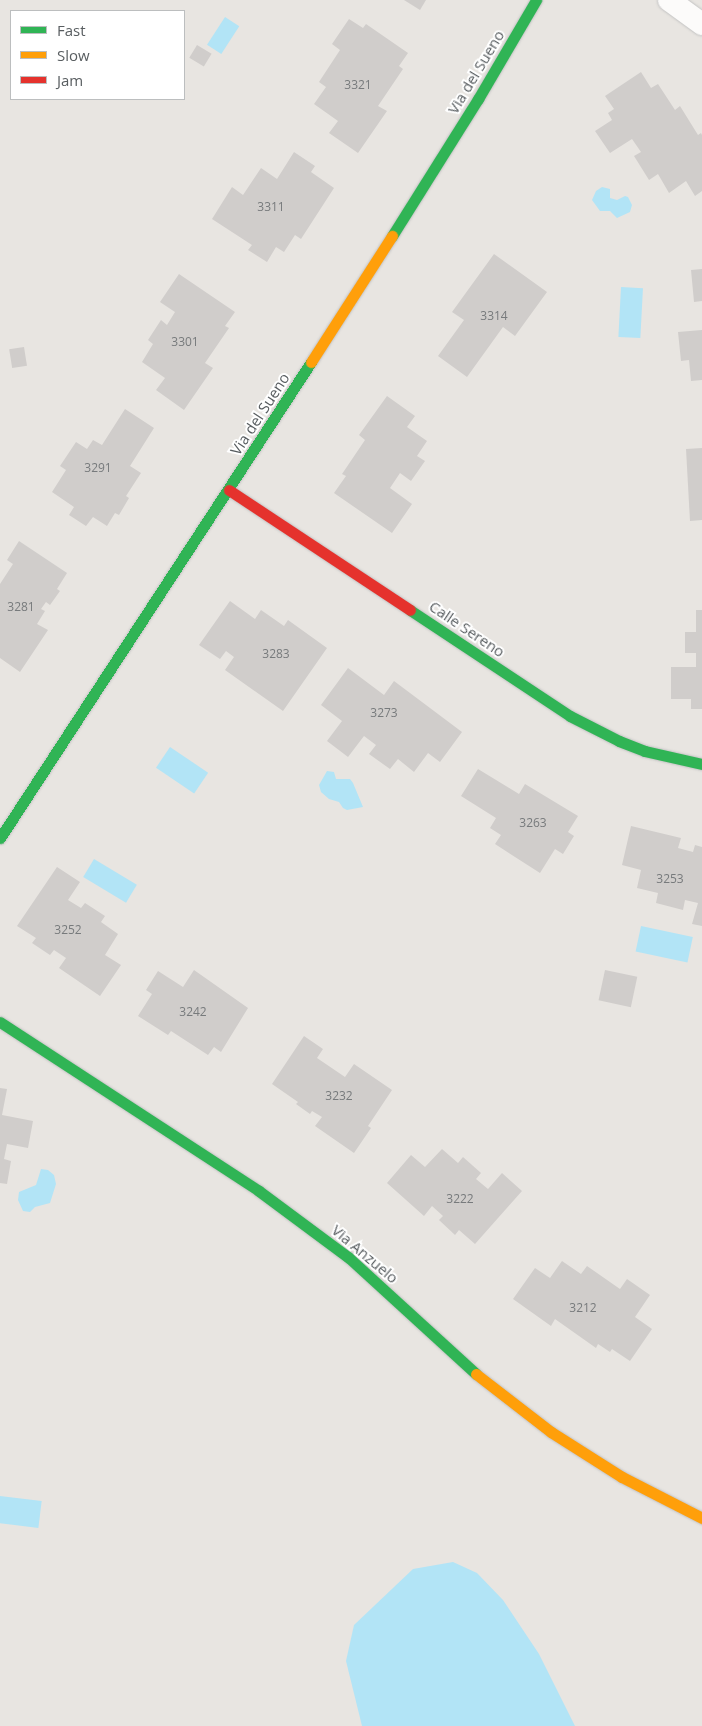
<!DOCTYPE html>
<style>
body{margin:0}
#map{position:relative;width:702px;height:1726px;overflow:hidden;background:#e8e5e1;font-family:"Open Sans",sans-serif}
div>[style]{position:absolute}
.water>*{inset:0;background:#b2e4f6;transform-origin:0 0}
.building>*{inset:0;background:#d0cdcb;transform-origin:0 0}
.roads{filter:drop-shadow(0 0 1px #c3c3c3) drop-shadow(0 0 1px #c3c3c3)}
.street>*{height:22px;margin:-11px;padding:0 11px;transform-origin:11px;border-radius:11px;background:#fcfbfa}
.fast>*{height:11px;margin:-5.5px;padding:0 5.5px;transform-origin:5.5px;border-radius:5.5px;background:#30b455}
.slow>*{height:11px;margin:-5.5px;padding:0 5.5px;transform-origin:5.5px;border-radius:5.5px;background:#ff9f0a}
.jam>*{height:11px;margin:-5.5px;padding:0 5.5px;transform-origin:5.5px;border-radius:5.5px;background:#e5322d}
span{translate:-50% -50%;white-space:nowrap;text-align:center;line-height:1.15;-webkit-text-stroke:4px #fff;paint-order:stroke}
.number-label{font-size:12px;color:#777a7c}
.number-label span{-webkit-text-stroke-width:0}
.street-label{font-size:15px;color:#585d60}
.legend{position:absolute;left:10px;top:10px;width:175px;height:90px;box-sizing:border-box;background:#fff;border:1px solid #bcbebf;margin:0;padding:6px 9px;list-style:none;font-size:15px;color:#585d60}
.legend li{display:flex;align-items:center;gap:10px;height:25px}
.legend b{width:25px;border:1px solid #bcbebf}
</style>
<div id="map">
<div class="water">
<div style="left:225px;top:17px;width:17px;height:33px;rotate:33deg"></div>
<div style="clip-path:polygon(602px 187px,610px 189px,610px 198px,617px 200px,625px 196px,628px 197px,632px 205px,630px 212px,617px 218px,610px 211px,600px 211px,592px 200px,596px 191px)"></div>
<div style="left:621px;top:287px;width:22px;height:50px;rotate:3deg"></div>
<div style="left:170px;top:747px;width:46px;height:25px;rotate:34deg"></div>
<div style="clip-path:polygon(327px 771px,334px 772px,336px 779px,350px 779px,353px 783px,363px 807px,347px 810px,343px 808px,339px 802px,329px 799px,321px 792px,319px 785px)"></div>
<div style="left:94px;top:859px;width:50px;height:21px;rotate:31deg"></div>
<div style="left:641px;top:926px;width:53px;height:26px;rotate:12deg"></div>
<div style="clip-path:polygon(41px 1169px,48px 1170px,54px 1175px,56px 1184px,50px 1203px,35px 1207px,30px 1212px,23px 1211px,18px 1200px,19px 1192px,36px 1185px)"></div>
<div style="left:0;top:1496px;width:42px;height:27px;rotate:7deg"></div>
<div style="clip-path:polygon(453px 1562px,477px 1573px,503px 1600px,539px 1654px,575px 1726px,362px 1726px,346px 1661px,354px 1625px,413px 1569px)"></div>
</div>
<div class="building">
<div style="clip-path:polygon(404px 0,426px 0,420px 10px)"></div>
<div style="clip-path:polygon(349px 19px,363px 28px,366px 24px,408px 53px,399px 66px,403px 69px,378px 106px,387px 111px,358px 153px,329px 133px,338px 121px,314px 104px,326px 87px,319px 82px,340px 50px,332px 44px)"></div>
<div style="left:197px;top:45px;width:17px;height:15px;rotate:31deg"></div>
<div style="clip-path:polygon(641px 72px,651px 88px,658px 84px,675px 110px,680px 106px,698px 135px,701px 133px,702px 135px,702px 191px,695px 196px,686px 181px,669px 193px,658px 174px,649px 180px,634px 156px,641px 152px,632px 139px,610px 153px,595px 131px,612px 120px,608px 113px,614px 109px,605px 96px)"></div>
<div style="clip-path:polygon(294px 152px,315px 166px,311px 172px,334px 188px,301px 239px,295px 235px,284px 252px,276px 247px,267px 262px,248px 250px,252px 245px,212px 219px,232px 187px,243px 195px,261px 168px,277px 179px)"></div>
<div style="clip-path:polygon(494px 254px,547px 292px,515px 336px,503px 327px,467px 377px,438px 356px,464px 320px,452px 312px)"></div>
<div style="clip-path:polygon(702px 269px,702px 301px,694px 302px,691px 270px)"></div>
<div style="clip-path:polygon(179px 274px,235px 312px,225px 326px,229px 328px,205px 363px,213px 368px,184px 410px,156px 390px,165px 378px,142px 362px,153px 344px,148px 340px,161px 320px,167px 325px,175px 312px,160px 302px)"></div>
<div style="clip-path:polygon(702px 330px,702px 380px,691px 381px,689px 360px,681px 361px,678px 332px)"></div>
<div style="left:24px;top:347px;width:19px;height:15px;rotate:81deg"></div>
<div style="clip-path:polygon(387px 396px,415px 416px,407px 427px,427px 441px,417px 456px,425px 461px,411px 481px,400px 473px,390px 488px,412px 504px,392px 533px,334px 493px,346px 476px,342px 474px,365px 440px,359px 435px)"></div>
<div style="clip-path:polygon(125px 409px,154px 428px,130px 466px,141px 473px,126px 496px,129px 498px,119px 515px,115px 513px,107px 526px,93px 517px,86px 526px,69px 515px,74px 507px,52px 492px,66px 470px,60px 466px,76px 442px,87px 449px,93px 440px,102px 445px)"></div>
<div style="clip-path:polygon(702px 448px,702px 520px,690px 521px,686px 449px)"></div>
<div style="clip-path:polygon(19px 541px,67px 573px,57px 589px,60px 591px,50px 605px,46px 602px,41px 609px,45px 611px,37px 624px,48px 630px,20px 672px,0 658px,0 584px,13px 564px,7px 560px)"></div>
<div style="clip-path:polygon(230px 601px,255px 619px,261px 610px,284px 626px,288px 620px,327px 648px,283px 711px,225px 670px,234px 657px,226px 651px,220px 659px,199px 645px)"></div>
<div style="clip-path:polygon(696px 610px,702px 610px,702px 709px,691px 709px,691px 699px,671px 699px,671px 667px,696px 667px,696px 653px,685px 653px,685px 632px,696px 632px)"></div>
<div style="clip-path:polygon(348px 668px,384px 695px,394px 681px,462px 732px,440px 762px,428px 753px,414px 772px,398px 759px,390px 769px,369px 754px,376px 745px,364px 736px,348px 757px,327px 741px,342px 721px,321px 705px)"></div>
<div style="clip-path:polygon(478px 769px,519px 794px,525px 784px,578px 816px,568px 832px,574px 836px,563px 854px,555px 849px,540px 873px,495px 844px,501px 835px,490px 828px,496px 818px,461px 796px)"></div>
<div style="clip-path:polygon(631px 826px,681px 838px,678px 848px,693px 852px,695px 845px,702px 847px,702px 926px,692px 924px,698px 903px,685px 900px,683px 910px,656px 903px,658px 893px,637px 888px,641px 870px,622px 865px)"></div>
<div style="clip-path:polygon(57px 867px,80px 882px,68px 900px,81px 908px,85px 903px,105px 916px,101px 922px,118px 934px,105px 955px,121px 965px,100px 996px,59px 968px,66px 958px,54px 950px,50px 955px,32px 943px,36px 938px,17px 926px)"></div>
<div style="clip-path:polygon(194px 970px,248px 1008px,221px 1052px,214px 1047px,208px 1055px,171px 1031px,168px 1035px,138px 1016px,152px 994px,146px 990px,158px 971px,183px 987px)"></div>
<div style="left:605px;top:970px;width:33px;height:31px;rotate:12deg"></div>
<div style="clip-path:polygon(304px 1036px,323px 1049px,317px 1058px,345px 1077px,354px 1064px,392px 1090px,368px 1126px,371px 1128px,354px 1153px,315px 1126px,322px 1117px,312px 1111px,310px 1114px,296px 1104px,298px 1102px,272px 1084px)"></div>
<div style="clip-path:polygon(0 1088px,7px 1089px,2px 1115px,33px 1121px,28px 1148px,7px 1144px,4px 1159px,11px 1161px,7px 1184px,0 1183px)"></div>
<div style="clip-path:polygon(442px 1149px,458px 1163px,463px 1157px,481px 1173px,476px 1179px,488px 1189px,502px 1173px,522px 1191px,475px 1244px,459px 1230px,455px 1235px,439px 1220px,443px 1216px,432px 1206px,424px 1216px,387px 1183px,411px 1155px,425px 1167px)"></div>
<div style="clip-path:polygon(562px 1261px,581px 1274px,587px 1266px,620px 1289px,627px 1279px,650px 1295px,635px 1317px,652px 1329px,630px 1361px,612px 1349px,610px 1352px,598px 1344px,596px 1348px,555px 1319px,551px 1326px,513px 1299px,535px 1268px,550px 1278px)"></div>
</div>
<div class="roads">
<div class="street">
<div style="left:669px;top:0;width:41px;rotate:36deg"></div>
</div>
<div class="fast">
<div style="left:392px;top:236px;width:162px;rotate:-57.9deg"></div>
<div style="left:478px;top:99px;width:115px;rotate:-59.6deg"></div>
<div style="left:410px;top:610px;width:192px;rotate:33.5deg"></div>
<div style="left:570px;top:716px;width:55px;rotate:27deg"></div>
<div style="left:619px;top:741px;width:28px;rotate:21deg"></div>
<div style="left:645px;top:751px;width:58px;rotate:12.8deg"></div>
<div style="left:0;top:838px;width:569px;rotate:-56.84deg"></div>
<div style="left:0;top:1022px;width:309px;rotate:33.1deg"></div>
<div style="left:259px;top:1191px;width:111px;rotate:36.6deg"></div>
<div style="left:348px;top:1257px;width:173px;rotate:42.4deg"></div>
</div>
<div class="slow">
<div style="left:311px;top:362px;width:150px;rotate:-57.3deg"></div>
<div style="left:476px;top:1374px;width:95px;rotate:37.7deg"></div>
<div style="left:551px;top:1432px;width:84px;rotate:32.4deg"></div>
<div style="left:622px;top:1477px;width:90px;rotate:27.1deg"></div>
</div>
<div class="jam">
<div style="left:229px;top:490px;width:217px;rotate:33.5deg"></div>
</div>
</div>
<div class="number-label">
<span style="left:358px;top:85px">3321</span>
<span style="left:271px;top:207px">3311</span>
<span style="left:494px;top:316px">3314</span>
<span style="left:185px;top:342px">3301</span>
<span style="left:98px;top:468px">3291</span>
<span style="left:21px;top:607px">3281</span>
<span style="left:276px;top:654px">3283</span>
<span style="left:384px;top:713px">3273</span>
<span style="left:533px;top:823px">3263</span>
<span style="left:670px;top:879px">3253</span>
<span style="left:68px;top:930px">3252</span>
<span style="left:193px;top:1012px">3242</span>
<span style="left:339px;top:1096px">3232</span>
<span style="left:460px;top:1199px">3222</span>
<span style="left:583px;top:1308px">3212</span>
</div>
<div class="street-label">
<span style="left:476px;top:72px;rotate:-59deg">Via del Sueno</span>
<span style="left:260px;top:414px;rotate:-57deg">Via del Sueno</span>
<span style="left:467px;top:629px;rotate:34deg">Calle Sereno</span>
<span style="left:365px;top:1254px;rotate:40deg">Via Anzuelo</span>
</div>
<ul class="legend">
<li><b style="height:6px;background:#30b455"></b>Fast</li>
<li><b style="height:6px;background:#ff9f0a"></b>Slow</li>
<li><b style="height:6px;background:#e5322d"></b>Jam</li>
</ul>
</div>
